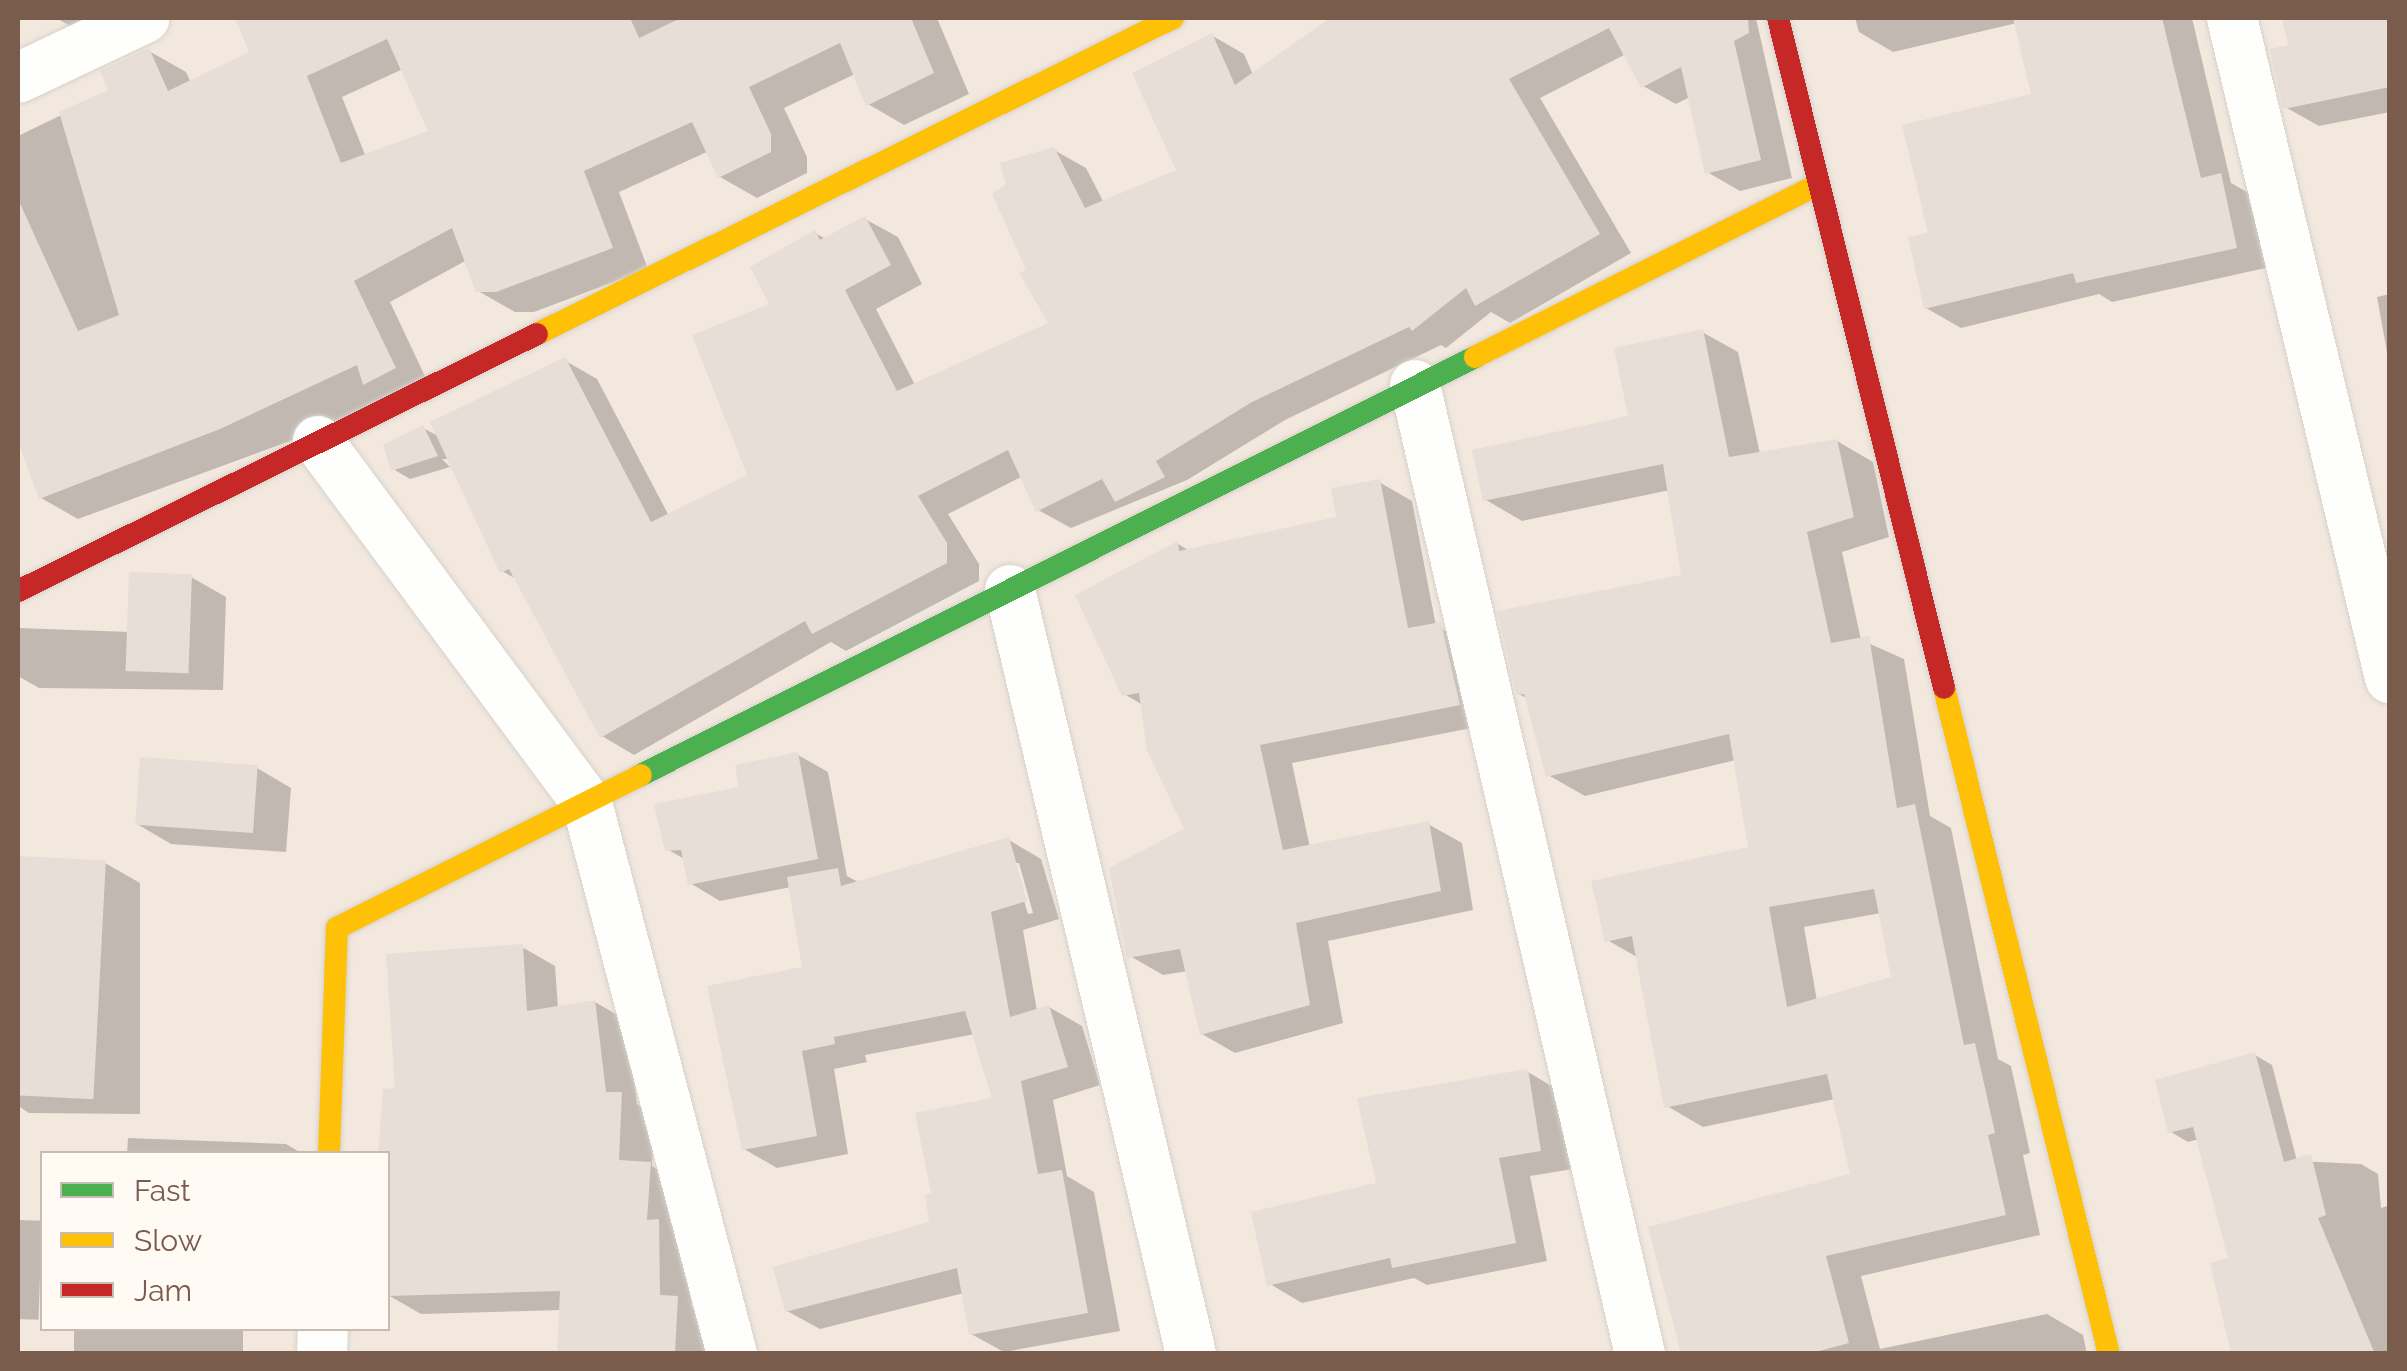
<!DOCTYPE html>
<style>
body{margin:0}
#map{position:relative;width:2407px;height:1371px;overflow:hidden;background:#f9f5f0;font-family:Raleway,sans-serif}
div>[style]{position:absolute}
.residential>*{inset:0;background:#f2e8de}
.shadow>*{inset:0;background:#0003;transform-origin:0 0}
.building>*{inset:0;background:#e6ded7;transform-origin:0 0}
.roads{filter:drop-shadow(0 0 2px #d7d1cb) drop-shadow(0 0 2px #d7d1cb)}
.street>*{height:50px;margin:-25px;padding:0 25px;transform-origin:25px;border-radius:25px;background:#fefefd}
.fast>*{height:22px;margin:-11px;padding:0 11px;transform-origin:11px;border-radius:11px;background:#4caf50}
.slow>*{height:22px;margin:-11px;padding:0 11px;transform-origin:11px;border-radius:11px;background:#ffc107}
.jam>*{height:22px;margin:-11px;padding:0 11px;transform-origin:11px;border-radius:11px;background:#c62828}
span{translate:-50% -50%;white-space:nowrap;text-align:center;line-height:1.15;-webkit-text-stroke:8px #fffaf3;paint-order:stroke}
.frame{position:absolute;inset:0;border:20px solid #7a5c4d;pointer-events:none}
.legend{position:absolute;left:40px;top:1151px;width:350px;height:180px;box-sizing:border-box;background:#fffaf3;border:2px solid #cabbb1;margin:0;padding:12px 18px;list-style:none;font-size:30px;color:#7a5c4d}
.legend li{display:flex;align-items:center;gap:20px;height:50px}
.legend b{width:50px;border:2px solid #cabbb1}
</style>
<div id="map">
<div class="residential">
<div style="clip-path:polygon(evenodd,18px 18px,2389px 18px,2389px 1353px,18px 1353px,18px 18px,42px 1154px,388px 1154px,388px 1328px,42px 1328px,42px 1154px)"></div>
</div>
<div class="shadow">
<div style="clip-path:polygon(56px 18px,141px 18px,85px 34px)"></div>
<div style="clip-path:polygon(evenodd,308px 18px,937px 18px,969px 94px,904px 125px,868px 104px,855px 74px,784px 108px,807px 157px,807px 173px,757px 198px,720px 177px,709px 151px,619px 192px,648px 269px,534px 312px,515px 312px,478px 291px,467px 260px,390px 302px,431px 389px,78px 519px,41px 498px,18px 435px,18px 136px,111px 91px,149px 51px,186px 72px,191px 83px,252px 53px,247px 39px,308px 18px,403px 69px,432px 132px,366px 157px,342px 97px,403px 69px)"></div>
<div style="clip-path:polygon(1334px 18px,1756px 18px,1792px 178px,1740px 191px,1707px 172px,1690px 97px,1676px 104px,1643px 86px,1626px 54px,1540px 98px,1631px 253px,1510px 323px,1491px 312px,1446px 348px,1441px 345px,1285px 420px,1187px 480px,1071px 528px,1038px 510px,1023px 476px,948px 514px,979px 564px,979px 581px,846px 651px,831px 642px,634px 755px,602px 736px,518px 580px,502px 571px,451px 459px,442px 459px,450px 467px,410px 479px,393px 469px,423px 428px,440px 437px,564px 360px,597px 379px,669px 516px,750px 476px,772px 306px,815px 233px,826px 239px,865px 219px,898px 237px,922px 284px,876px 309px,915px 385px,1052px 324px,1029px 271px,1054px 150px,1086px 168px,1104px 203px,1180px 171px,1211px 35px,1244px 54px,1253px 75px)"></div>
<div style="clip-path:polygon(1855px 18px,2192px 18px,2231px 183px,2254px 196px,2270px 267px,2112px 302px,2099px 294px,1961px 328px,1926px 308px,1931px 234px,2034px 96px,2017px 23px,1893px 52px,1859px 32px)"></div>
<div style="clip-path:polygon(2285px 18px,2390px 18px,2390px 112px,2319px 126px,2285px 107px,2291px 47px)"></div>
<div style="clip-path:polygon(2390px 294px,2390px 369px,2377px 297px)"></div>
<div style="clip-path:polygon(evenodd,1702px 332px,1738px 352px,1760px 454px,1837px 441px,1873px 462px,1889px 537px,1842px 552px,1861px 640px,1904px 659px,1930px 816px,1951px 828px,1998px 1059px,2011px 1066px,2030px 1153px,2023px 1155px,2040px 1235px,1861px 1276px,1880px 1349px,2047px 1314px,2083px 1335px,2087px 1354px,1684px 1354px,1853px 1176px,1835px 1099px,1703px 1127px,1667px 1106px,1637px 957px,1607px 940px,1751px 849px,1736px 760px,1585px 796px,1548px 775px,1528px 699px,1519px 694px,1684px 577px,1670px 490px,1522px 521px,1486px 500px,1631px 418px,1702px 332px,1881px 913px,1893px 979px,1817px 1001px,1804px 927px,1881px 913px)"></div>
<div style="clip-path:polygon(1379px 482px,1412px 501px,1436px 626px,1473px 644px,1492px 724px,1292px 763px,1310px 848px,1428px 824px,1462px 843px,1473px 910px,1328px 941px,1343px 1023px,1235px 1053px,1202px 1034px,1188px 971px,1163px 975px,1130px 956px,1187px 830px,1143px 705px,1124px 694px,1178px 544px,1190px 551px,1339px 518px)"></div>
<div style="clip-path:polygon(191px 577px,226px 597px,223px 690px,39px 688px,18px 676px,18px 628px,130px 632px)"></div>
<div style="clip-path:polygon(evenodd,798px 755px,828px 772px,847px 876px,860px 883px,1009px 840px,1041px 859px,1059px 919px,1023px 930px,1037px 1011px,1049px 1007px,1082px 1026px,1100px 1085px,1053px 1100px,1067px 1176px,1094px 1192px,1120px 1331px,1004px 1352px,971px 1334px,964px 1293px,820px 1329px,787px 1311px,932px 1224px,934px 1195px,995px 1100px,975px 1034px,865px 1055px,867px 1062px,834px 1069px,848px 1154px,777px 1168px,744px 1149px,805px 969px,791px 887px,720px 901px,690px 883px,686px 860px,667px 849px,798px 755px,1013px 863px,1019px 863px,1033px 913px,1028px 914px,1013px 863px)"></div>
<div style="clip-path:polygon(257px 768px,291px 788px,286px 852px,171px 844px,137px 824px)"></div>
<div style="clip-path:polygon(18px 858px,105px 863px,140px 883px,140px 1114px,29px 1113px,18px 1106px)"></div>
<div style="clip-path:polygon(522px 947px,555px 966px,558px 1008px,595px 1002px,628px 1021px,637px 1104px,654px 1114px,652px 1166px,683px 1184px,692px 1307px,710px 1317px,709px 1354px,560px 1354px,562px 1310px,421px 1314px,388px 1295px,388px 1154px,397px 1091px)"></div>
<div style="clip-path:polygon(2255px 1055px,2272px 1065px,2297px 1161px,2361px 1164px,2378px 1174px,2381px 1208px,2390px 1205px,2390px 1354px,2316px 1354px,2199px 1139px,2188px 1142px,2171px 1132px)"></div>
<div style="clip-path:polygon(1528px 1072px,1560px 1091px,1573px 1169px,1530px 1176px,1547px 1261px,1427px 1285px,1414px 1278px,1302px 1303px,1270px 1284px,1379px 1185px)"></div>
<div style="clip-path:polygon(128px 1138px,286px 1144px,303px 1154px,127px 1154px)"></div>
<div style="left:18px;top:1220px;width:24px;height:99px;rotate:2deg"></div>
<div style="left:74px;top:1328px;width:169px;height:26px"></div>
</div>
<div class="building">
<div style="clip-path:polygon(evenodd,235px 18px,630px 18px,639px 38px,681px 18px,911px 18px,934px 73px,866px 106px,840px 43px,749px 87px,771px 134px,771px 152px,718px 178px,692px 122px,584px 171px,613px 248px,496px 292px,476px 292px,452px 228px,354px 281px,396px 368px,363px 385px,357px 365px,220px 429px,39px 499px,18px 442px,18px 199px,78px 331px,119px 315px,59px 112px,108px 90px,100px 71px,149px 48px,168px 91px,249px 52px,235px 18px,387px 39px,428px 131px,341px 163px,307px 76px,387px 39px)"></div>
<div style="clip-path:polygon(1330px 18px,1748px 18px,1749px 33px,1734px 41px,1761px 160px,1705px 174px,1681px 67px,1641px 88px,1609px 28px,1509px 79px,1600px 234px,1475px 306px,1466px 288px,1412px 331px,1409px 327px,1252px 402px,1156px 461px,1165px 477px,1115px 502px,1102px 479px,1036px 512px,1008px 450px,918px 496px,947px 543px,947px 563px,812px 634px,805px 621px,600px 738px,509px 569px,500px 573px,430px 422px,565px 357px,651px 522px,747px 475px,692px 335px,769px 304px,750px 267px,815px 230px,820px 240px,865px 216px,891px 265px,845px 290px,897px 391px,1048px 323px,1019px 273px,1026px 270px,992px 194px,1006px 184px,1000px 163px,1054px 147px,1085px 208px,1176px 170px,1132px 73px,1212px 33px,1235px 85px)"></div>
<div style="clip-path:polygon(2013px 18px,2162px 18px,2201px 178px,2221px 173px,2237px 248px,2076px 283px,2073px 273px,1924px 309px,1908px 237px,1928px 233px,1902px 125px,2031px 94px)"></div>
<div style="clip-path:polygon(2282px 18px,2390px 18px,2390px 87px,2283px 109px,2270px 49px,2288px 45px)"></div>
<div style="clip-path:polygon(evenodd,1703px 329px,1729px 457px,1837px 439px,1854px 517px,1807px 532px,1831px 643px,1869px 636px,1897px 808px,1915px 804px,1964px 1045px,1975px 1043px,1995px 1133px,1988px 1135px,2006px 1215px,1826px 1256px,1849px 1343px,1808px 1354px,1681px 1354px,1648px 1227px,1850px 1174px,1827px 1074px,1664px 1108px,1632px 936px,1605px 942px,1591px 881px,1748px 847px,1729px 734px,1546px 777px,1524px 694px,1517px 695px,1497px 611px,1681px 575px,1663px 464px,1483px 501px,1472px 450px,1628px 416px,1614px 348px,1703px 329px,1874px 889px,1891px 977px,1787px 1007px,1769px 907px,1874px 889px)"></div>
<div style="clip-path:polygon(423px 425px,438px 456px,391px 471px,383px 445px)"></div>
<div style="clip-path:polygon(1380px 479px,1408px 628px,1441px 622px,1460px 705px,1260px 745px,1283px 850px,1429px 821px,1441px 891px,1296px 923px,1310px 1005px,1200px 1035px,1180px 949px,1127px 958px,1109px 868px,1184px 829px,1147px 750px,1139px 693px,1122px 696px,1075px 595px,1178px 541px,1179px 551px,1336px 517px,1331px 488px)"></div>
<div style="left:129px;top:572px;width:63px;height:99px;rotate:2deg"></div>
<div style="clip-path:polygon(798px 752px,818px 859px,688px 885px,681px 850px,665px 851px,654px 804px,739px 787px,735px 765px)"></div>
<div style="left:140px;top:757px;width:118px;height:68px;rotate:4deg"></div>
<div style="clip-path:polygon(1009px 837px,1027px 901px,991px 912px,1010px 1017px,1049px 1005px,1068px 1067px,1021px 1081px,1038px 1174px,1062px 1170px,1088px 1313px,969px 1335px,957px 1268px,785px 1312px,773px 1267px,929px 1222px,925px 1195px,931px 1193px,915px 1113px,992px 1098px,965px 1011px,834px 1037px,835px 1044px,802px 1051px,817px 1136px,742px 1150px,707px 986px,802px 967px,787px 877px,838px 868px,841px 886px)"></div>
<div style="left:18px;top:856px;width:88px;height:239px;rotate:3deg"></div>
<div style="clip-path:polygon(523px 944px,527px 1011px,595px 1000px,606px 1092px,622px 1092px,619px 1160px,651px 1162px,647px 1220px,659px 1219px,660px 1295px,678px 1296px,675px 1354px,557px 1354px,560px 1291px,388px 1296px,388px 1154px,378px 1154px,383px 1089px,395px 1088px,386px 954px)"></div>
<div style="clip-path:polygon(2255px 1052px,2284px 1162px,2311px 1154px,2326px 1215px,2318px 1218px,2375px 1354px,2231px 1354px,2210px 1263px,2228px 1258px,2193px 1127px,2168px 1133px,2155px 1080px)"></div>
<div style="clip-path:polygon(1528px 1069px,1541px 1151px,1499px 1158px,1516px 1243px,1392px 1268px,1390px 1258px,1267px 1286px,1251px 1212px,1376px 1183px,1357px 1098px)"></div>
</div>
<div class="roads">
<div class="street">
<div style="left:2232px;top:18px;width:679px;rotate:76.54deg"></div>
<div style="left:18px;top:78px;width:140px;rotate:-25.3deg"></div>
<div style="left:1415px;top:385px;width:995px;rotate:76.93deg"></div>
<div style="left:318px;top:441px;width:451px;rotate:53.4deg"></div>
<div style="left:587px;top:803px;width:570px;rotate:75.26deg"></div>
<div style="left:1010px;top:590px;width:785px;rotate:76.67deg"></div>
<div style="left:322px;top:1354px;width:26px;rotate:-88deg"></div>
</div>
<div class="fast">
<div style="left:641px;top:775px;width:933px;rotate:-26.62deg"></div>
</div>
<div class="slow">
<div style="left:537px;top:334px;width:710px;rotate:-26.42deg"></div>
<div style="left:1475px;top:357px;width:385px;rotate:-26.7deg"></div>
<div style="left:1944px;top:688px;width:686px;rotate:76.09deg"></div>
<div style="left:329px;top:1154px;width:226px;rotate:-88deg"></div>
<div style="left:337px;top:928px;width:340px;rotate:-26.7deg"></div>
</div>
<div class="jam">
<div style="left:1778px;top:18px;width:690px;rotate:76.08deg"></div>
<div style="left:18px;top:591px;width:579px;rotate:-26.34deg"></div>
</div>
</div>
<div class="frame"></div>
<ul class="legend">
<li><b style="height:12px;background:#4caf50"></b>Fast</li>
<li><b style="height:12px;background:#ffc107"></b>Slow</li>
<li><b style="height:12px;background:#c62828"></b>Jam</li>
</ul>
</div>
